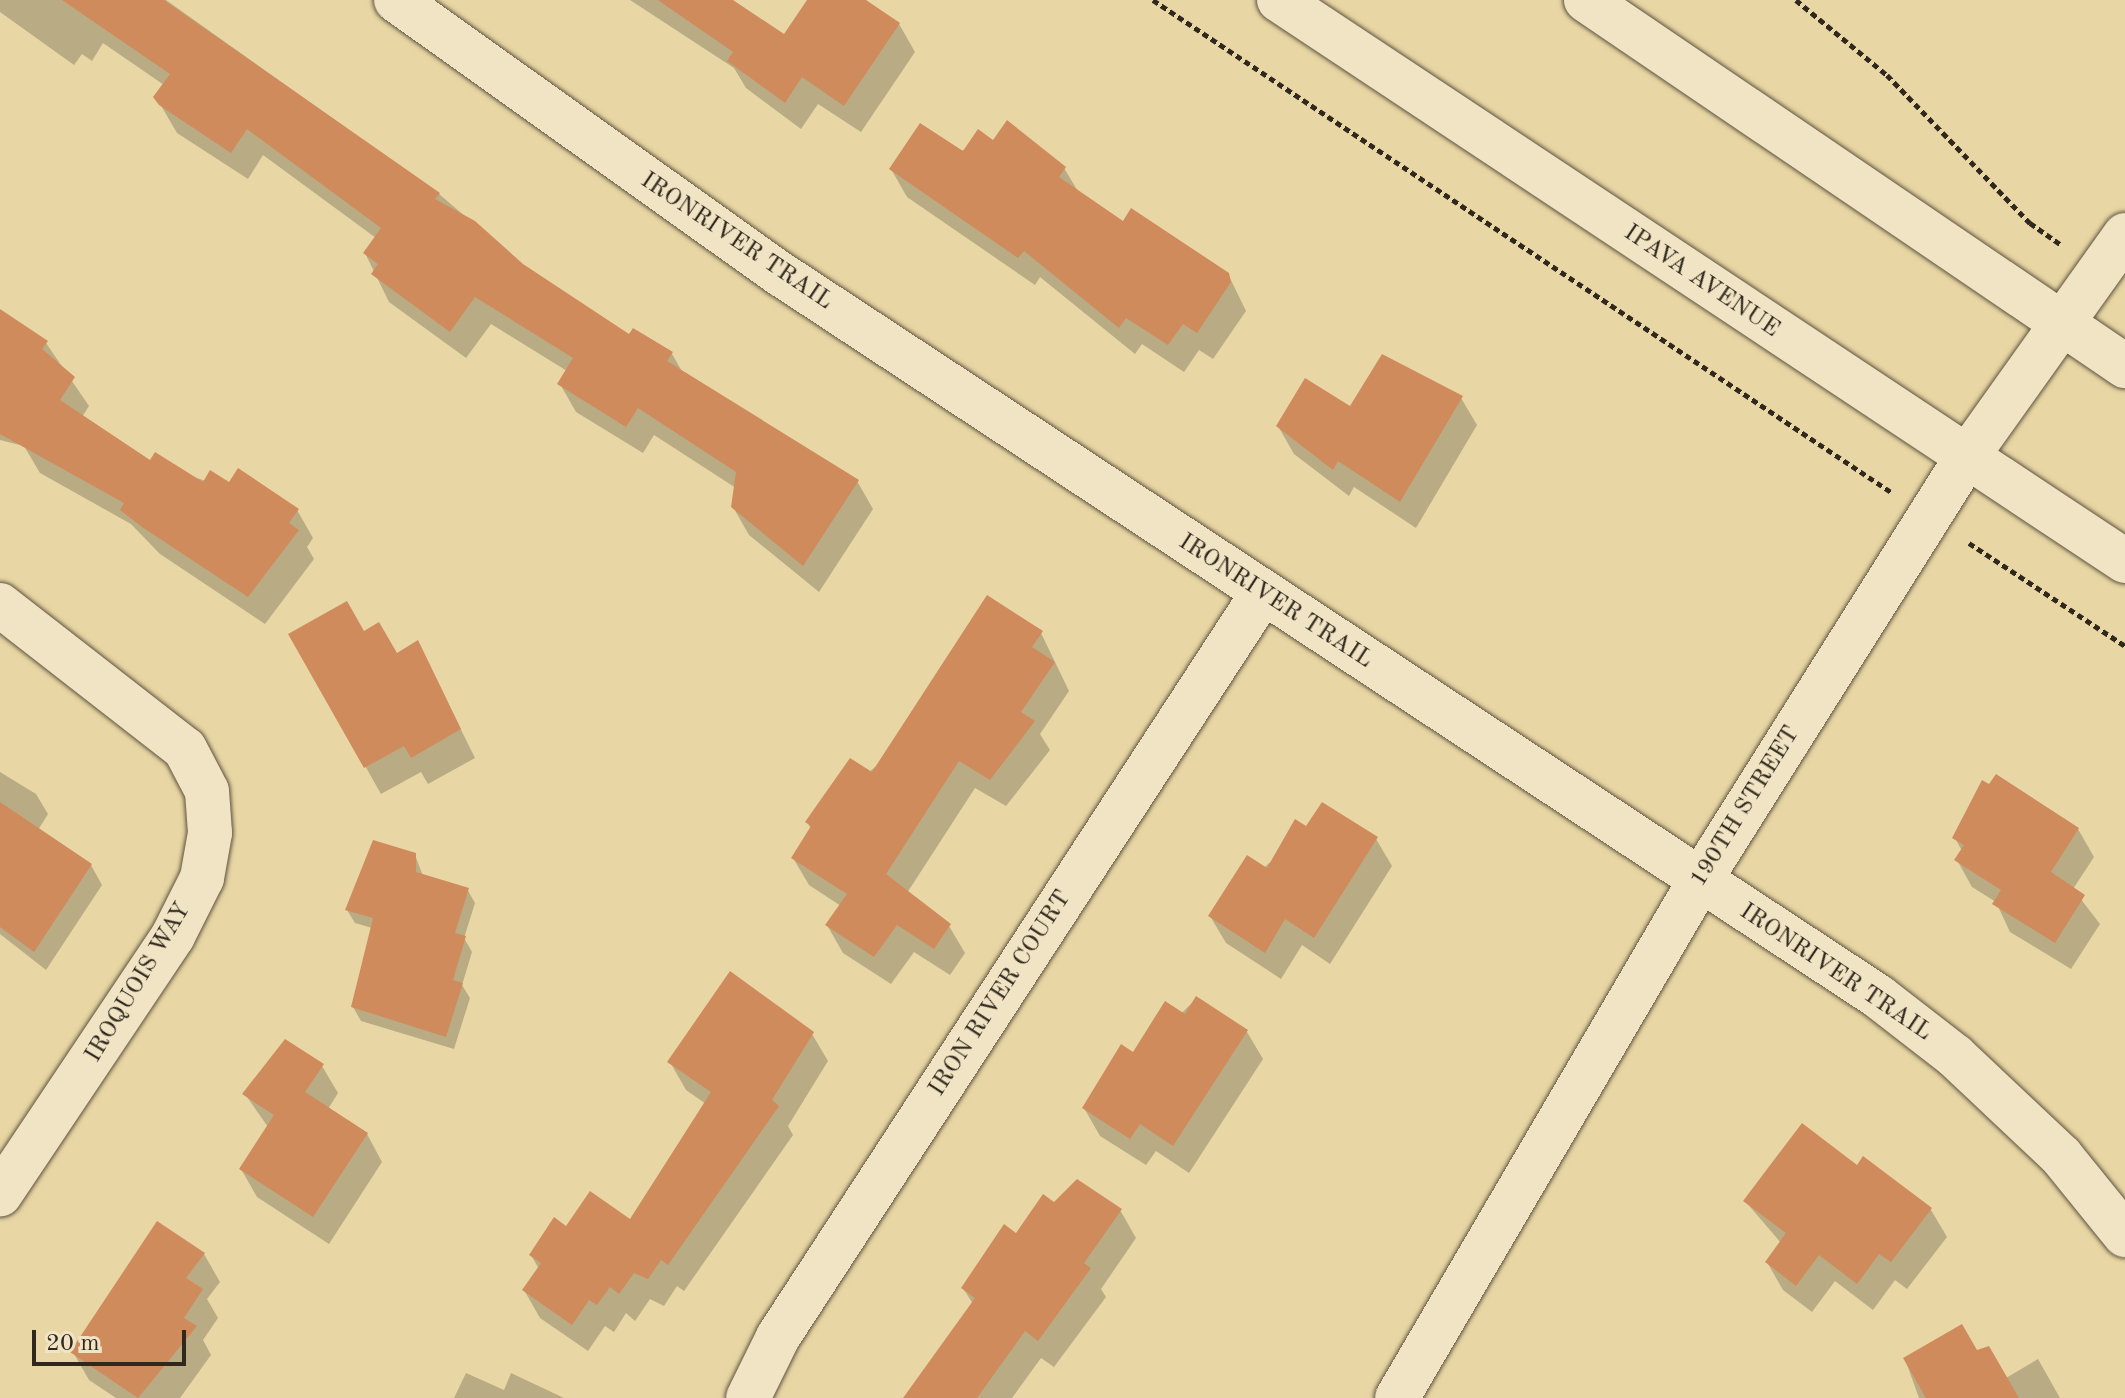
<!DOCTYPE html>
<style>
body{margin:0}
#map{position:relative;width:2125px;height:1398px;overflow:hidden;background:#e8d6a4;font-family:"Old Standard TT",serif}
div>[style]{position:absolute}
.shadow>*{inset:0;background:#0003}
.building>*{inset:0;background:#d08b5d}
.path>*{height:5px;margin-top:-2.5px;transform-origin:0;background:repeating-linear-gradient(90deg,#30271d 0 6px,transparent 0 10px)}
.roads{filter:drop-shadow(0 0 2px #5e533f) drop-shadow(0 0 2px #5e533f)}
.minor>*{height:44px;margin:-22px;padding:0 22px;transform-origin:22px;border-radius:22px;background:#f0e4c4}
.tertiary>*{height:44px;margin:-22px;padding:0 22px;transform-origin:22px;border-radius:22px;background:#f0e4c4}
span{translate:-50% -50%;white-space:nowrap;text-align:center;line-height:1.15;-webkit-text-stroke:6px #f0e4c4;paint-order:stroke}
.street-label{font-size:24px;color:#30271d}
.scale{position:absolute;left:32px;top:1330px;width:154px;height:36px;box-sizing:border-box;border:4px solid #30271d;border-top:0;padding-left:10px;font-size:24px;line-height:28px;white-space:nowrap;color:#30271d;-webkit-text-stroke:6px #f0e4c4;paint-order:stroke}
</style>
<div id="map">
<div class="shadow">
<div style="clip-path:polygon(0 0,166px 0,439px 194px,522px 265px,630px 337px,672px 354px,683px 373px,857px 481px,873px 509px,819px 592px,749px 535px,733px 507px,736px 488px,654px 435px,643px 453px,576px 412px,560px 384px,567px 371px,491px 324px,466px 358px,389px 302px,365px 253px,376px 238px,263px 155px,248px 179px,177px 133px,156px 97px,164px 85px,103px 43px,92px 61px,82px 54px,74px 65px,0 12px)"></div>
<div style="clip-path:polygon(630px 0,731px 0,785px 37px,810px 0,863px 0,899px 24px,915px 52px,861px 132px,818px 104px,801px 129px,746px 88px,734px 68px)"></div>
<div style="clip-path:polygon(994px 142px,1064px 168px,1079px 193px,1123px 223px,1228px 274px,1246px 311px,1213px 359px,1199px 350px,1184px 372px,1142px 344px,1135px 354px,1040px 277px,1035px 285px,907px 197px,891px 169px)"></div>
<div style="clip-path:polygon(0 334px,46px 343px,89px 406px,82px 417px,150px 463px,297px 510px,313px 538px,307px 547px,314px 559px,265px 624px,160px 554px,131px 524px,40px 473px,24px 446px,0 440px)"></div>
<div style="clip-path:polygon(1461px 398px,1477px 425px,1416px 528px,1354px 487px,1349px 496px,1294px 454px,1278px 426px,1350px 408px)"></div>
<div style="clip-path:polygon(1041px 633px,1069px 691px,1040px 734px,1050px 750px,1006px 806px,975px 788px,907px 893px,949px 926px,965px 953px,950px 975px,914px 952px,891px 984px,843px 953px,827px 925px,841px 906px,809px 885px,793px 858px,811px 829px,807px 822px)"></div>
<div style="clip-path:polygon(291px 635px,396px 655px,418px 643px,475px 758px,428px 784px,421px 772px,381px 794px)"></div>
<div style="clip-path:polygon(0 772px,36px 794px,48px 814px,38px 830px,91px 865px,102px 885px,46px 970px,0 934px)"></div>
<div style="clip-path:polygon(1307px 829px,1376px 839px,1392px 866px,1330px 964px,1302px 945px,1281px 979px,1226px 943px,1210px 916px)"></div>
<div style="clip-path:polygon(2078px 829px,2094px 857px,2073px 889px,2100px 924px,2071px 969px,2010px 932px,1996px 902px,1972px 887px,1957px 860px,1962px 851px,1955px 838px)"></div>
<div style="clip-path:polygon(415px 855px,423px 876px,467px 889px,475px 903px,464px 938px,472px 952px,462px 985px,470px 998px,454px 1049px,361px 1021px,353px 1007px,372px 928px,355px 923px,347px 910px)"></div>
<div style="clip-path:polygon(1196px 999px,1247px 1032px,1263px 1059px,1189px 1173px,1156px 1151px,1146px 1165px,1100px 1136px,1084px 1108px)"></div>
<div style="clip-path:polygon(812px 1034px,828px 1061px,788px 1126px,793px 1135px,684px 1291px,677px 1286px,664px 1306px,650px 1299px,635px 1321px,626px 1313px,614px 1332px,605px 1326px,588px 1351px,540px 1318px,524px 1290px,539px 1269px,531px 1255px,566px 1228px,630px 1222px,706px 1104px,686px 1090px,670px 1062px)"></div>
<div style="clip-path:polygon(322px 1066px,338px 1093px,328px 1109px,367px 1134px,382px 1162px,329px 1244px,257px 1197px,241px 1169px,268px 1127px,245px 1094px)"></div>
<div style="clip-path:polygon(1857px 1167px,1931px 1210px,1947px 1237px,1907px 1289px,1895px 1280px,1873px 1310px,1835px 1281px,1812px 1312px,1783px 1290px,1767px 1262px,1781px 1243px,1745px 1201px)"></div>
<div style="clip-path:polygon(1055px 1205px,1120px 1210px,1136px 1238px,1101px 1289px,1106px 1297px,1054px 1367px,1041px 1358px,1012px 1398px,905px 1398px,973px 1304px,963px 1288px)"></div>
<div style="clip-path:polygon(204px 1254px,220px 1282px,207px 1299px,218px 1318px,203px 1340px,211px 1355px,180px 1398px,116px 1398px,89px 1380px,73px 1352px)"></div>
<div style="clip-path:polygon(1976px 1352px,2006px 1378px,2038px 1359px,2060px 1398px,1919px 1398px,1905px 1359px)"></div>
<div style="clip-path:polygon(466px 1373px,504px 1390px,511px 1373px,564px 1398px,454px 1398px)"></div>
</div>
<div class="building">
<div style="clip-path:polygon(62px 0,164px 0,440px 193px,435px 199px,475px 221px,523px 264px,629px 334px,633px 328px,673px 352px,667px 361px,859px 480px,803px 566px,731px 507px,736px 472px,638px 408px,626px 427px,557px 384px,573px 358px,475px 297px,450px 332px,371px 274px,378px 264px,363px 253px,381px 228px,247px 129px,231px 153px,159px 105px,153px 97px,170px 74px)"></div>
<div style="clip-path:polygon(658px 0,733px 0,784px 34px,807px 0,866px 0,900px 23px,844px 106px,802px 77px,785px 103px,727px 61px,733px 52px)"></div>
<div style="clip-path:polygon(1007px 120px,1066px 167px,1059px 177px,1123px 221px,1131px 208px,1229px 273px,1231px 282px,1197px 333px,1183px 324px,1168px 345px,1126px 318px,1119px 328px,1024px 251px,1018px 258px,889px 169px,920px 123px,963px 151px,978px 129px,993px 140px)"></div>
<div style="clip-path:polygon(0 309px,48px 341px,42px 349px,75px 377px,60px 400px,150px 460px,155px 452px,203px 482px,210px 470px,229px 482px,238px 468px,299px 509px,289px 523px,299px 530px,248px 597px,142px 527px,120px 510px,124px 503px,0 434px)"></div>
<div style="clip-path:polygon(1382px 354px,1463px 396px,1400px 502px,1338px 461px,1333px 470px,1276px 426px,1305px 378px,1350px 406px)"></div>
<div style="clip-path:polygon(987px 595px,1043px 631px,1032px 647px,1055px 662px,1021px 712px,1035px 721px,990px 780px,959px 761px,886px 874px,951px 924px,934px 949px,897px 925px,874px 957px,825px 925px,847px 894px,791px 858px,811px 826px,805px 822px,850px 758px,872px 772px)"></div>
<div style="clip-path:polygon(347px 601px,364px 631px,379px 622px,397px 653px,418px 640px,461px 729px,411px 758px,404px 746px,364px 768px,288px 634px)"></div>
<div style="clip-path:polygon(1996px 774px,2079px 828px,2051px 872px,2085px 895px,2055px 943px,1992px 904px,2001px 890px,1954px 860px,1964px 845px,1952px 838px,1982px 780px,1989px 784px)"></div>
<div style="clip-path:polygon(0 802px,92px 864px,34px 952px,0 927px)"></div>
<div style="clip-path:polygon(1322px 802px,1378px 837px,1314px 938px,1285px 919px,1265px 953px,1208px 916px,1247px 855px,1267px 868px,1295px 819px,1306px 826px)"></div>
<div style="clip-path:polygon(373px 840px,416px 853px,416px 872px,469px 888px,455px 933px,466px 936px,453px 980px,463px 983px,446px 1037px,351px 1007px,373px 918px,345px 910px)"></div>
<div style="clip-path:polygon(730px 971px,814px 1032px,772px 1100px,779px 1106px,668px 1265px,661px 1260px,648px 1279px,634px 1273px,619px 1294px,610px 1287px,597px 1305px,589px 1300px,572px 1325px,522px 1290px,541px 1263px,529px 1255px,554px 1217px,566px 1226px,590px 1191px,630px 1219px,711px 1092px,667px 1062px)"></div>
<div style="clip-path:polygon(1196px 996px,1248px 1030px,1173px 1146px,1140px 1124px,1130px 1139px,1082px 1108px,1121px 1044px,1133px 1052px,1165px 1001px,1185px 1014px)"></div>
<div style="clip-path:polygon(285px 1039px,324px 1064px,305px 1092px,368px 1133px,313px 1217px,239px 1169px,274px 1115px,242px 1094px)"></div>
<div style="clip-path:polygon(1802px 1123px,1857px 1165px,1863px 1156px,1932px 1208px,1891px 1262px,1879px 1254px,1857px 1284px,1819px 1255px,1796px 1286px,1765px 1262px,1786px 1233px,1743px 1201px)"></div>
<div style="clip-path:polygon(1077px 1179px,1122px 1209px,1084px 1263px,1091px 1268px,1038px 1341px,1025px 1331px,977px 1398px,903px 1398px,975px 1298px,961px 1288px,1004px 1224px,1016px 1233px,1043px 1194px,1054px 1202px)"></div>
<div style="clip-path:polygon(157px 1221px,205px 1253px,186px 1278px,203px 1289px,184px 1318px,197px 1326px,138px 1398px,70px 1352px)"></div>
<div style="clip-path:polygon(1962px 1324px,1977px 1350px,1989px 1346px,2019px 1398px,1926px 1398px,1903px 1358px)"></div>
</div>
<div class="path">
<div style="left:1153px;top:0;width:887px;rotate:33.69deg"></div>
<div style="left:1796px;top:0;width:118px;rotate:39.5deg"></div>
<div style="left:1887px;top:75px;width:206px;rotate:46deg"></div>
<div style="left:2030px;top:223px;width:37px;rotate:35deg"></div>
<div style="left:1969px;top:543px;width:187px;rotate:33.4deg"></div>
</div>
<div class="roads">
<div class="minor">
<div style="left:396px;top:0;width:474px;rotate:35.5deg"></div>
<div style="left:782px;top:275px;width:1313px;rotate:33.35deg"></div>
<div style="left:1879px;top:997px;width:96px;rotate:37.8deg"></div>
<div style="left:1955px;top:1056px;width:146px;rotate:43.3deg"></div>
<div style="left:2061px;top:1156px;width:102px;rotate:51deg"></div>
<div style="left:0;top:605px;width:234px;rotate:37.9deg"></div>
<div style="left:185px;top:749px;width:47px;rotate:62.4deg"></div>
<div style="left:207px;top:791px;width:42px;rotate:85.9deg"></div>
<div style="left:210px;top:833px;width:46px;rotate:100.1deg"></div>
<div style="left:202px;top:878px;width:65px;rotate:116.6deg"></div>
<div style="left:173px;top:936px;width:311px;rotate:123.8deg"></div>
<div style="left:748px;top:1398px;width:68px;rotate:-63.8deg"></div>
<div style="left:778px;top:1337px;width:887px;rotate:-56.92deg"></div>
</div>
<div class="tertiary">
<div style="left:1279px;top:0;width:1015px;rotate:33.55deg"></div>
<div style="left:1586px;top:0;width:652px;rotate:34.18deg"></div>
<div style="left:1397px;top:1398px;width:598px;rotate:-59.66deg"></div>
<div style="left:1699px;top:882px;width:501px;rotate:-57.8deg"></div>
<div style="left:1966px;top:458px;width:274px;rotate:-54.5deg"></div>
</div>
</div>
<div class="street-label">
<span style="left:736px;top:242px;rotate:34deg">IRONRIVER TRAIL</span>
<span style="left:1701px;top:282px;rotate:34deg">IPAVA AVENUE</span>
<span style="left:1275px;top:602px;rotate:33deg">IRONRIVER TRAIL</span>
<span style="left:1746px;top:807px;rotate:-58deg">190TH STREET</span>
<span style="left:1835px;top:973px;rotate:34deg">IRONRIVER TRAIL</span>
<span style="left:139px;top:983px;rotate:-59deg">IROQUOIS WAY</span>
<span style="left:1001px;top:994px;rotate:-57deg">IRON RIVER COURT</span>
</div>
<div class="scale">20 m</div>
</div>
